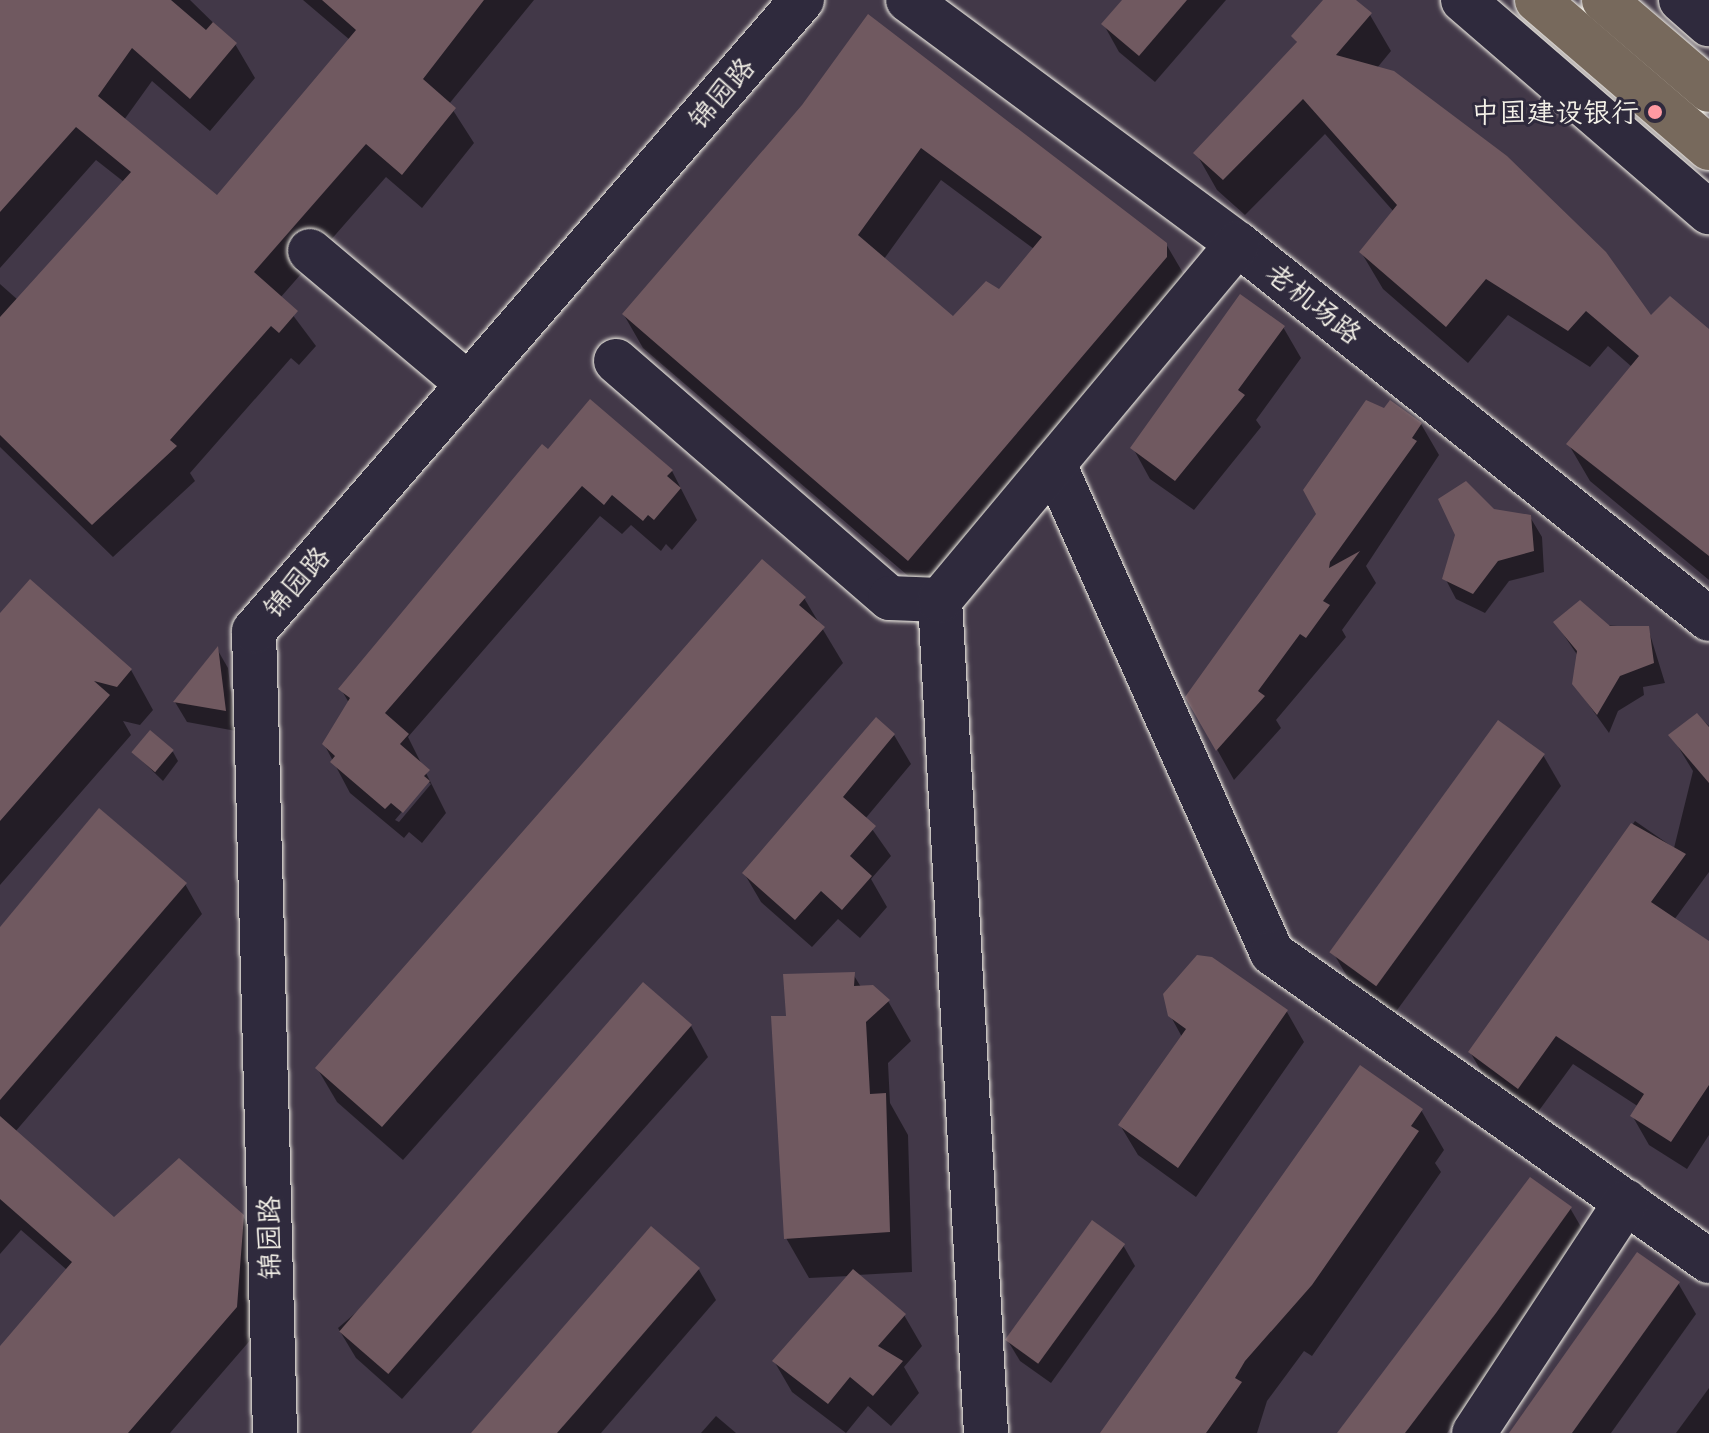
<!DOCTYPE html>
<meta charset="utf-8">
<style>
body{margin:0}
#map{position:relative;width:1709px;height:1433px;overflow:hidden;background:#423848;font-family:Delius,"LXGW WenKai TC",sans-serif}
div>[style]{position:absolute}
.shadow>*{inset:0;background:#0007}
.building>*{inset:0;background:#705960;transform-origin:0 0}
.roads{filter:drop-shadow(0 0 2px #f4f1e8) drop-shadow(0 0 2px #f4f1e8)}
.minor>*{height:44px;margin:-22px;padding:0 22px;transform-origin:22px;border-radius:22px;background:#2f2a3d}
.major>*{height:44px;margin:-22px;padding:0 22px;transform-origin:22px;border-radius:22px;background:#77695c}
.dots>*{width:22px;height:22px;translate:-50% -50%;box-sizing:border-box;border:4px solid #2f2a3d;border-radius:50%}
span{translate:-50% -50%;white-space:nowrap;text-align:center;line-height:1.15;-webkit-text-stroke:6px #2f2a3d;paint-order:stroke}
.street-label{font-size:28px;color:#f4f1e8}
.poi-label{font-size:28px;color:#f4f1e8}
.right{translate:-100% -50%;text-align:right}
</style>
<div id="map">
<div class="shadow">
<div style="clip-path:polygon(0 0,190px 0,235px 44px,255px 78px,210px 131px,152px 81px,124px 120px,217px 198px,350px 40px,303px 0,534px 0,449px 104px,474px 143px,422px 208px,386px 177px,280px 298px,316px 346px,299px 365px,291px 358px,190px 473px,195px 481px,113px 557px,0 447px,0 284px,18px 300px,124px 182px,96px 160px,0 268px)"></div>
<div style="clip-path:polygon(1125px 0,1226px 0,1155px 82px,1119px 52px,1104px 25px)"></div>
<div style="clip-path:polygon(1325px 0,1353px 0,1370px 15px,1391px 51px,1377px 68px,1651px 318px,1709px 332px,1709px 580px,1590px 481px,1569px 445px,1632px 367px,1608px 346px,1590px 367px,1508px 315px,1468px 363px,1383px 289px,1361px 252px,1394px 212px,1325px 134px,1245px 215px,1217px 190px,1196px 153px,1298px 44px,1294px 37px)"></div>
<div style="clip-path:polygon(evenodd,869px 17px,1166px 244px,1186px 278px,928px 593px,643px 348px,624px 315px,803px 106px,869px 17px,941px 180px,1034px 249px,999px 291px,953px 319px,884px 259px,941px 180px)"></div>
<div style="clip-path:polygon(1283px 327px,1301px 358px,1256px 420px,1261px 427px,1194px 510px,1150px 479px,1133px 448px)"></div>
<div style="clip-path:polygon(1421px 424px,1439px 455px,1366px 566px,1376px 583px,1342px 630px,1346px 637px,1276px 720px,1281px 728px,1234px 780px,1188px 697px)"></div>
<div style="clip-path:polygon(evenodd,548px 451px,672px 471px,697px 520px,672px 550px,666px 544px,661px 551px,631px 525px,622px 534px,600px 516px,408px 737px,446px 813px,422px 843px,409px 832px,404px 838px,350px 793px,324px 744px,349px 703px,341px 689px,548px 451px,428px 781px,431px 784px,399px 822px,395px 820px,428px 781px)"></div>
<div style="clip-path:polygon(1493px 511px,1530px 517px,1542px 537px,1544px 572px,1509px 581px,1485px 613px,1456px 599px,1445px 578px)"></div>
<div style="clip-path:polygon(804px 598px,843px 663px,403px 1160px,337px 1102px,317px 1068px)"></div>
<div style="clip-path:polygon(0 616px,131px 670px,153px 710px,140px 725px,123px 721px,131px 735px,0 885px)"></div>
<div style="clip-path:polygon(1555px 622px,1648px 628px,1665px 683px,1643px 687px,1644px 695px,1618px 711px,1609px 733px,1574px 684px,1578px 656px)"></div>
<div style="clip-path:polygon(217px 649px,228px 668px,236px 731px,187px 722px,175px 702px)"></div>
<div style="clip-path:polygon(1697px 715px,1709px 726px,1709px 872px,1674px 920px,1709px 943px,1709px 1135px,1687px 1169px,1649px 1145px,1633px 1117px,1639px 1107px,1573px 1064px,1535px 1116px,1487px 1081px,1470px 1052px,1635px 821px,1674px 848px,1693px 771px,1671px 735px)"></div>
<div style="clip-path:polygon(894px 735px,911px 764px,865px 819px,891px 856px,871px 879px,887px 907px,860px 938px,838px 919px,812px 947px,761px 902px,744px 873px)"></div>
<div style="clip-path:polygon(173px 752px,178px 761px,163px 781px,134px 753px)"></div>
<div style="clip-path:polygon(1543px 755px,1561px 786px,1392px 1017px,1352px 985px,1334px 954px)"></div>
<div style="clip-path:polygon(185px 884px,202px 914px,15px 1132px,114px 1219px,243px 1216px,260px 1246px,253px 1337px,170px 1433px,0 1433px,0 1349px,67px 1270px,21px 1230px,0 1254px,0 927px)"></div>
<div style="clip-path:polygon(853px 974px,861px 987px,888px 1001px,911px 1041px,888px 1063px,890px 1103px,908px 1135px,912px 1272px,857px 1275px,904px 1315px,922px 1346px,904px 1367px,919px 1393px,891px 1426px,868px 1406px,846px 1433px,792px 1392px,774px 1361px,849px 1276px,809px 1278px,786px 1238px,788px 1018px)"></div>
<div style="clip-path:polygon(1287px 1012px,1304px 1042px,1196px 1197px,1138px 1155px,1120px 1125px,1182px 1037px,1170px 1015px)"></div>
<div style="clip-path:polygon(691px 1026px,708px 1057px,402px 1399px,356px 1358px,338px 1328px)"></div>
<div style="clip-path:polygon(1421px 1110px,1444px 1150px,1435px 1163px,1441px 1172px,1312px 1356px,1304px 1351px,1267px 1401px,1257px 1433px,1102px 1433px)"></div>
<div style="clip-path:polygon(1570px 1208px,1588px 1239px,1447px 1433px,1340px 1433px)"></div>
<div style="clip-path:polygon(652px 1229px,699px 1270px,716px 1300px,601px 1433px,473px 1433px)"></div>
<div style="clip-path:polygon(1123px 1245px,1135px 1266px,1051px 1383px,1020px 1361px,1008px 1341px)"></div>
<div style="clip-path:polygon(1678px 1283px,1696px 1314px,1611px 1433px,1511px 1433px)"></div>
<div style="clip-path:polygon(1709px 1388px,1709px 1433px,1676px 1433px)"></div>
<div style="clip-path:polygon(716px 1416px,736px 1433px,701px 1433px)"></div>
</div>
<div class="building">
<div style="clip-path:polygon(0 0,171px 0,206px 30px,213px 22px,237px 43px,190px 99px,132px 48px,98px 96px,217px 195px,356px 30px,322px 0,484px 0,423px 79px,456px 108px,402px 175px,366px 144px,254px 272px,298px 311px,279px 333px,271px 326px,170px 440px,177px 446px,92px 525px,0 435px,0 317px,131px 172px,76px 127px,0 212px)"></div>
<div style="clip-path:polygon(1122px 0,1187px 0,1139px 56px,1101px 24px)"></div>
<div style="clip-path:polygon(1323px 0,1356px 0,1372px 13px,1336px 55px,1394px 71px,1507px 156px,1606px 252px,1651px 315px,1670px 296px,1709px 329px,1709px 556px,1566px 444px,1639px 356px,1586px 311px,1568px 331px,1486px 279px,1446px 327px,1359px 252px,1397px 205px,1303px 99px,1223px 180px,1193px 153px,1297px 42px,1291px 36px)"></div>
<div style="clip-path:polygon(evenodd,868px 14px,1167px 243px,1167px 257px,908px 561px,622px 314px,802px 105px,868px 14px,921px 148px,1042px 237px,999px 289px,986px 281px,953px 316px,858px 235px,921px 148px)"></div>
<div style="clip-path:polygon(1240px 294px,1285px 326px,1238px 390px,1245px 395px,1175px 481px,1130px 448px)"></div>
<div style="clip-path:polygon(590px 399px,673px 470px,667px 476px,681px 488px,654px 520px,648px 515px,643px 521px,612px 495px,604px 505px,582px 486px,385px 713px,409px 734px,400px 744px,430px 770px,424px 776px,430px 781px,403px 813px,391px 803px,385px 809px,330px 762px,335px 756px,322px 744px,350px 698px,338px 689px,542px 444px,548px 449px)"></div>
<div style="clip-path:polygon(1366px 400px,1384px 408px,1390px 400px,1422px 423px,1412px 438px,1417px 441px,1330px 562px,1329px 568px,1360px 551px,1323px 601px,1330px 605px,1306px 638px,1300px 634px,1258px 691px,1265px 696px,1216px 751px,1185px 697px,1316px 514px,1303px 490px)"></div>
<div style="clip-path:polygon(1466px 481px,1494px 509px,1531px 515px,1534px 551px,1498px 561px,1473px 594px,1442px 579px,1455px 535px,1438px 499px)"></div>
<div style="clip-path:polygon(762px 559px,806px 597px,799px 605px,825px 627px,382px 1127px,315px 1068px)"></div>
<div style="clip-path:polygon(30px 579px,132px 669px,117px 687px,94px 681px,110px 695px,0 821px,0 613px)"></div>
<div style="clip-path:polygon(1580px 600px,1610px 626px,1649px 626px,1654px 663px,1620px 676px,1597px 715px,1572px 684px,1577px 651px,1553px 622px)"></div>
<div style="clip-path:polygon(218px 646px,226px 711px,173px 702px)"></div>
<div style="clip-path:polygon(1697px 713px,1709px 727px,1709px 783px,1668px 735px)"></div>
<div style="clip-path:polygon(876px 717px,895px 734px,843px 797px,876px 826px,850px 856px,872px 876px,842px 910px,821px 891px,795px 920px,742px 873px)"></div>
<div style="left:1498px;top:720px;width:58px;height:287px;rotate:36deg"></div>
<div style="left:150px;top:730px;width:31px;height:29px;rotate:40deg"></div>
<div style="clip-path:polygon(99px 808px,187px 883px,0 1100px,0 927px)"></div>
<div style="clip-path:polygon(1631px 823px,1686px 854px,1651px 902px,1709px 941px,1709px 1085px,1671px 1142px,1630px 1116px,1644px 1094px,1556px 1036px,1518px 1089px,1468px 1052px)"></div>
<div style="clip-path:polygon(1197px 955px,1212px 957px,1288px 1010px,1178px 1168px,1118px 1125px,1186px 1029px,1168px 1016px,1163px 994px)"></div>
<div style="clip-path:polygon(855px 972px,854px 986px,873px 985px,890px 1000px,866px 1022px,870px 1094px,886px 1093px,890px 1232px,784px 1239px,771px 1016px,786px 1016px,783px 974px)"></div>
<div style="left:643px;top:982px;width:65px;height:463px;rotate:41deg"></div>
<div style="clip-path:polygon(1360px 1065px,1423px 1109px,1411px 1126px,1419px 1131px,1312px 1285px,1245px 1361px,1235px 1378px,1242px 1382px,1206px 1433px,1100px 1433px)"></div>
<div style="clip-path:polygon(0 1116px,114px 1217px,179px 1158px,244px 1215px,237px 1307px,128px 1433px,0 1433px,0 1346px,72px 1262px,0 1199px)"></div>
<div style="clip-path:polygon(1530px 1177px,1572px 1207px,1496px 1313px,1405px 1433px,1337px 1433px)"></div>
<div style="left:1092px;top:1220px;width:41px;height:148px;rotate:36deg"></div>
<div style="clip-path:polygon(651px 1226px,700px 1268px,579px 1408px,557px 1433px,471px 1433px)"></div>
<div style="clip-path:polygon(1637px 1252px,1680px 1282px,1572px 1433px,1509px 1433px)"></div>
<div style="clip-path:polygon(853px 1269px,906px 1314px,878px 1346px,903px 1361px,873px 1396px,850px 1377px,828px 1404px,772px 1361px)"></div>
</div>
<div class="roads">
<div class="minor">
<div style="left:908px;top:0;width:410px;rotate:36.5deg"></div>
<div style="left:1238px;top:244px;width:602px;rotate:38.53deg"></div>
<div style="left:1463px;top:0;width:325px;rotate:40.8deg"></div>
<div style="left:1681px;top:0;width:37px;rotate:41deg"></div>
<div style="left:310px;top:251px;width:207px;rotate:40.1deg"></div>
<div style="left:616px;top:361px;width:362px;rotate:40.9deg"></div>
<div style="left:890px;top:598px;width:50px;rotate:2.3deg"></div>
<div style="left:1054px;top:464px;width:535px;rotate:65.97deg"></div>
<div style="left:1272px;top:953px;width:535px;rotate:35.18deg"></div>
<div style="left:275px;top:1433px;width:802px;rotate:-91.5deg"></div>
<div style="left:254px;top:631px;width:836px;rotate:-49.03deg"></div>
<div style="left:986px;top:1433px;width:834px;rotate:-93.16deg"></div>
<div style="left:940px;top:600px;width:464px;rotate:-50.1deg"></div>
<div style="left:1474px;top:1433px;width:277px;rotate:-56.7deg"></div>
</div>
<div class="major">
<div style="left:1537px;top:0;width:227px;rotate:40.7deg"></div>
<div style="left:1604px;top:0;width:138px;rotate:40.6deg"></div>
</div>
</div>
<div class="dots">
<div style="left:1655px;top:112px;background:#ff9aa2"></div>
</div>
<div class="street-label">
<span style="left:721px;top:93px;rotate:-49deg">锦园路</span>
<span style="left:1314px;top:303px;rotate:38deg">老机场路</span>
<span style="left:296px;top:582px;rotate:-49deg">锦园路</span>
<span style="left:269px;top:1238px;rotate:-91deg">锦园路</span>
</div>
<div class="poi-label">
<span class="right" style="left:1639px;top:112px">中国建设银行</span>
</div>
</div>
